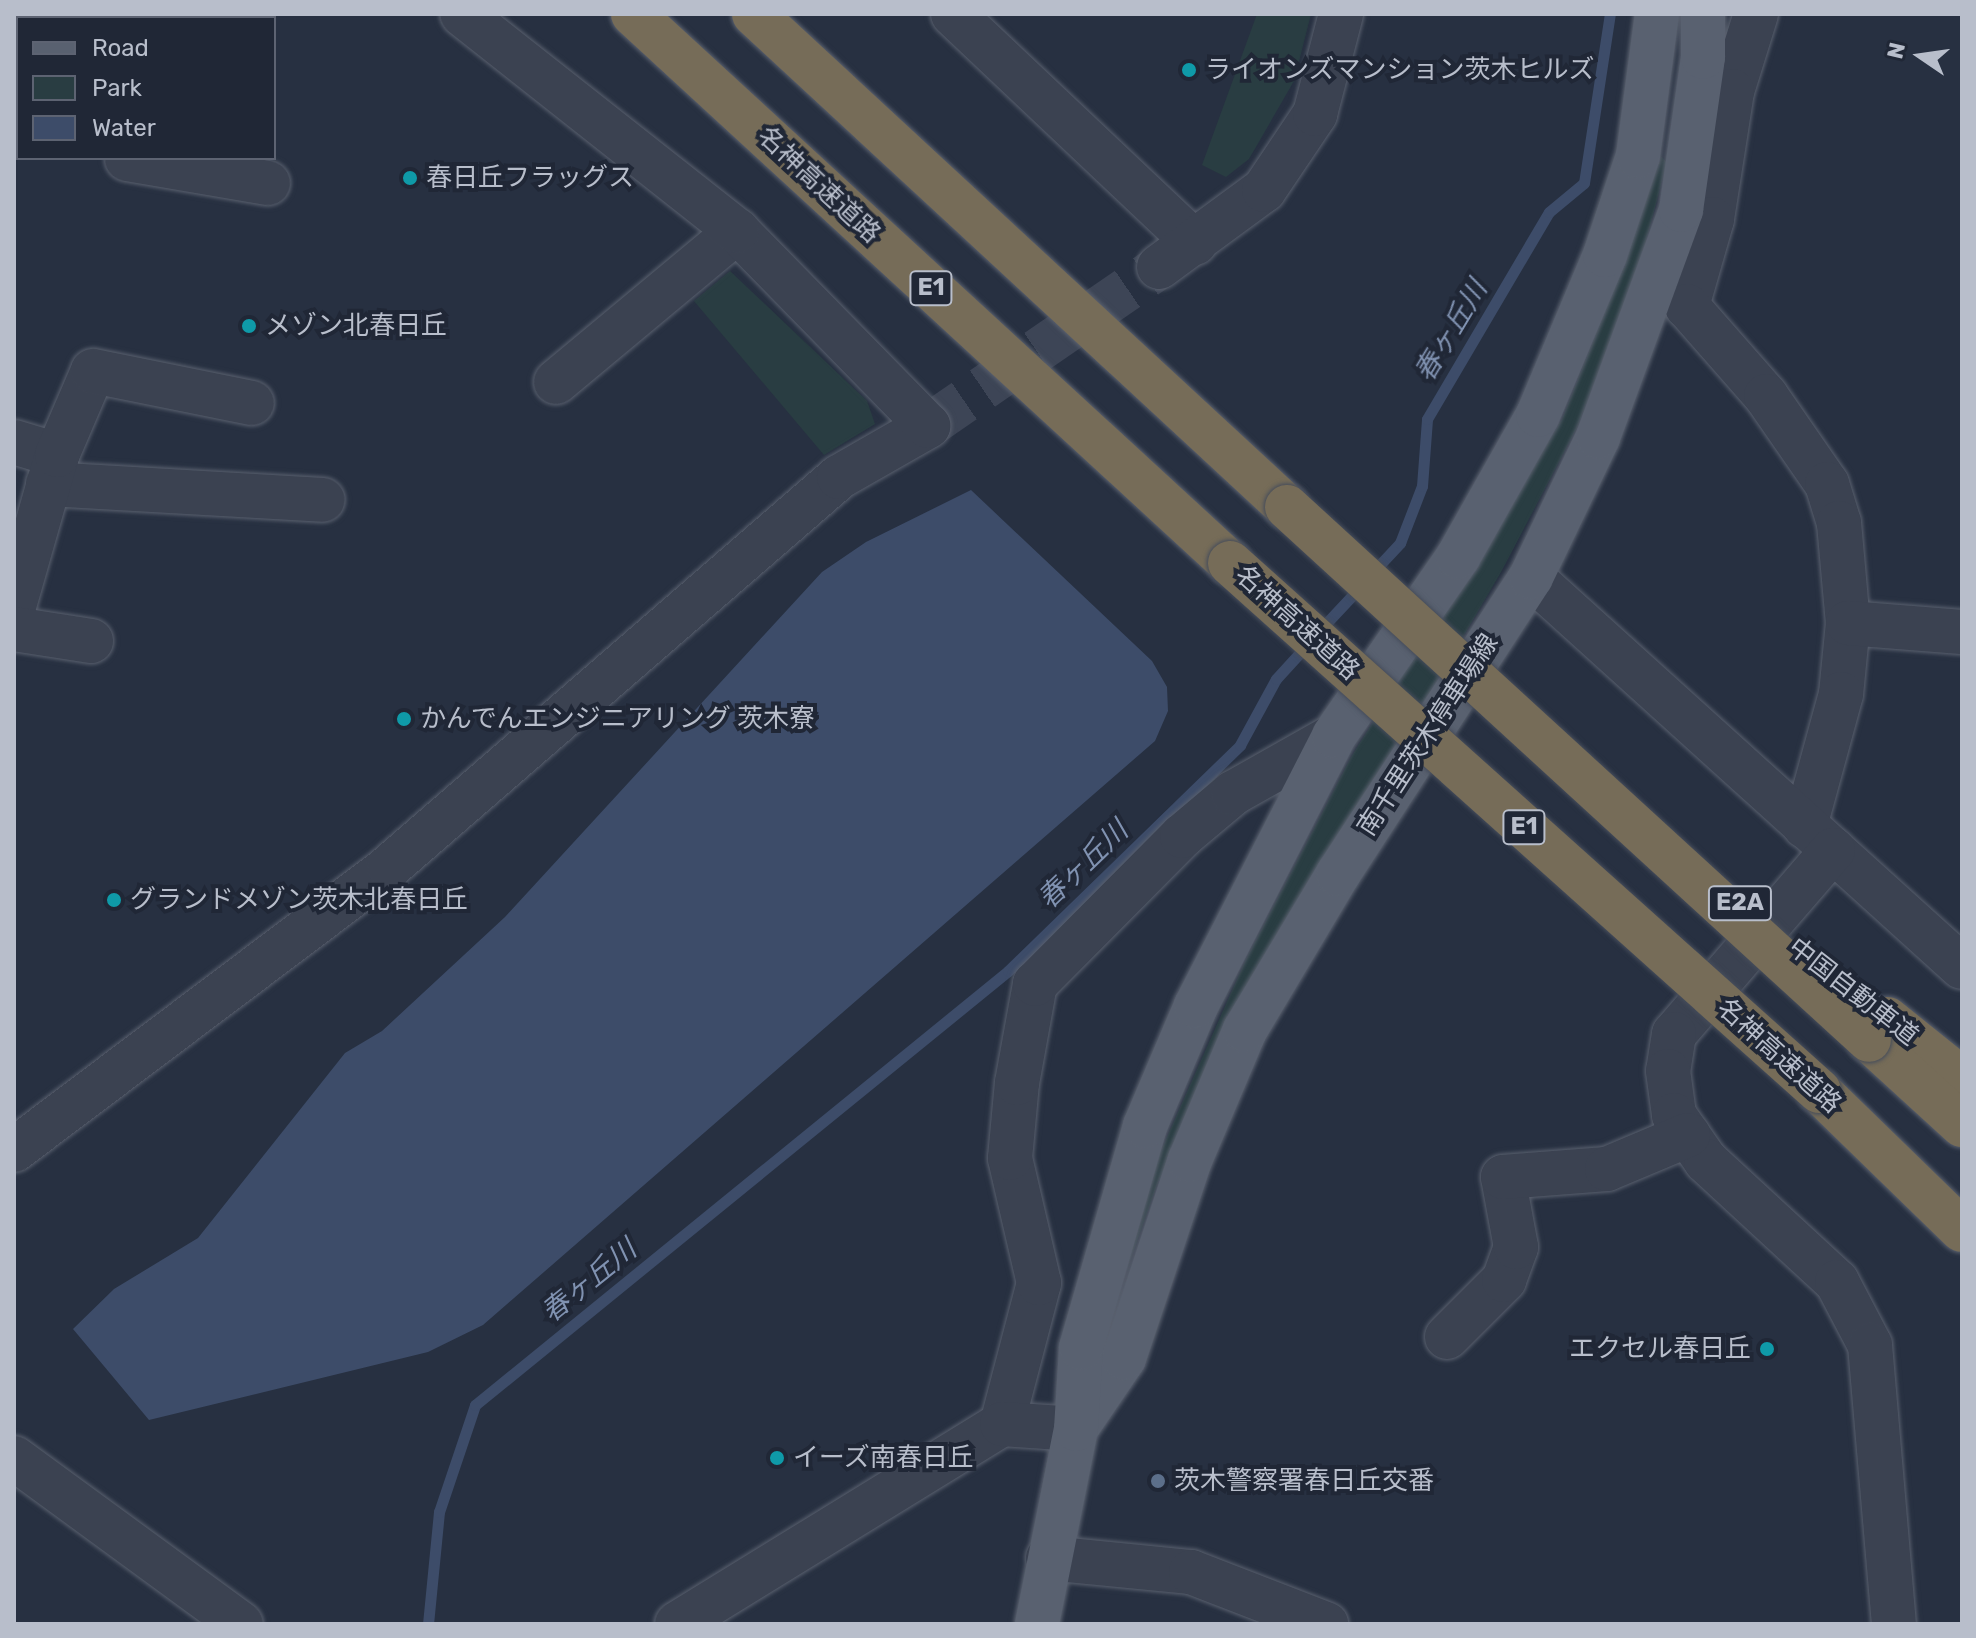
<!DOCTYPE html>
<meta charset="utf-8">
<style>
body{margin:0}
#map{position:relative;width:1976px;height:1638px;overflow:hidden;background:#273041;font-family:Rubik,"Noto Sans JP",sans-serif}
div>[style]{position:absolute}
.green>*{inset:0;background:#293d42}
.water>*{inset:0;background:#3d4c69}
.stream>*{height:11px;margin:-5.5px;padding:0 5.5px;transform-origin:5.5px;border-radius:5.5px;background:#3d4c69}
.minor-tunnel>*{height:44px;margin-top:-22px;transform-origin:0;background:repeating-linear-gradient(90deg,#3d4556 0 44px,transparent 0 66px)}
.roads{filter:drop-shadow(0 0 2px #59606e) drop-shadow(0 0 2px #59606e)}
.minor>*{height:44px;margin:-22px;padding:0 22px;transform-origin:22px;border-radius:22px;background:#3b4251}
.major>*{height:44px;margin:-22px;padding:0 22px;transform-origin:22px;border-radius:22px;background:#596170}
.highway>*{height:44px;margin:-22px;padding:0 22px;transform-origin:22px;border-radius:22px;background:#766c58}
.bridges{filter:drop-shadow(0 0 2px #464d5b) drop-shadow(0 0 2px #464d5b)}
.highway-bridge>*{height:44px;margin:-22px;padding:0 22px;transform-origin:22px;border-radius:22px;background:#766c58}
.dots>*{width:22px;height:22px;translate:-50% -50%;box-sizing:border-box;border:4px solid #202736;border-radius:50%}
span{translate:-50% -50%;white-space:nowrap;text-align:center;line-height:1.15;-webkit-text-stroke:8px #202736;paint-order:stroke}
.shield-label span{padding:2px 6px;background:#202736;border:2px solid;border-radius:6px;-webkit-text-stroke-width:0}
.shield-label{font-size:24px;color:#b8becb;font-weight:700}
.poi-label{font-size:26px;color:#b8becb}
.left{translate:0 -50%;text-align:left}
.right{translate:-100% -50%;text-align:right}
.street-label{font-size:26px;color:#b8becb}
.water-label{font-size:28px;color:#8092b1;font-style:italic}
.frame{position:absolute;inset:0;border:16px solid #b8becb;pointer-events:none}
.legend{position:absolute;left:16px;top:16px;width:260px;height:144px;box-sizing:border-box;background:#202736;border:2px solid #5d6372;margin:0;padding:10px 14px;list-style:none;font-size:24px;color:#b8becb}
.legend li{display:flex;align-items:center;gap:16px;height:40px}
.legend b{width:40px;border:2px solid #5d6372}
.north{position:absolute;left:1880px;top:16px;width:80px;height:80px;-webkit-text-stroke:6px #202736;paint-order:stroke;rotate:283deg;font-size:22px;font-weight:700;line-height:32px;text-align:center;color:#b8becb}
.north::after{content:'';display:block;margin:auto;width:28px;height:36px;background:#b8becb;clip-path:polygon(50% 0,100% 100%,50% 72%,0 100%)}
</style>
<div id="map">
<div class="green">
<div style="clip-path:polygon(1257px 14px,1311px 14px,1294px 81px,1249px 159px,1226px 177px,1202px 165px)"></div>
<div style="clip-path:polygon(1657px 153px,1667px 162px,1641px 261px,1578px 426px,1500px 574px,1216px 1057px,1157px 1185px,1115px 1304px,1147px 1182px,1246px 959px,1351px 757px,1562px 419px,1628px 253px)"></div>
<div style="clip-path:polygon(730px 271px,867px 401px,875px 424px,824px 455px,694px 301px)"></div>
</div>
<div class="water">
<div style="clip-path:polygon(971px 490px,1152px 661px,1167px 687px,1168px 711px,1155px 741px,483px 1325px,428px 1352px,149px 1420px,73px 1329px,114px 1289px,198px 1238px,345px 1053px,382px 1031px,505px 917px,822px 572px,866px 542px)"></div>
</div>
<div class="stream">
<div style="left:1373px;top:572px;width:40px;rotate:-47deg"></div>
<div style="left:1400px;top:543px;width:61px;rotate:-68.9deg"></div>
<div style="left:1422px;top:486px;width:67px;rotate:-85.7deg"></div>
<div style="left:1427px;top:419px;width:240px;rotate:-59.5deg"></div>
<div style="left:1549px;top:212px;width:45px;rotate:-39.6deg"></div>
<div style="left:1584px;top:183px;width:171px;rotate:-81.3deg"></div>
<div style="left:1319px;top:631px;width:63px;rotate:-46.9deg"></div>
<div style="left:428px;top:1624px;width:113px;rotate:-84.4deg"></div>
<div style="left:439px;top:1512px;width:113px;rotate:-71.4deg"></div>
<div style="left:475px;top:1405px;width:687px;rotate:-39.15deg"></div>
<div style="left:1008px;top:971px;width:324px;rotate:-44.2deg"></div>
<div style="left:1240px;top:745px;width:75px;rotate:-61.4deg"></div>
<div style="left:1276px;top:679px;width:47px;rotate:-47.6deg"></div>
</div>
<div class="minor-tunnel">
<div style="left:928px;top:426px;width:280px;rotate:-34.5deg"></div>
</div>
<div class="roads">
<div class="minor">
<div style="left:953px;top:14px;width:333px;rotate:43.4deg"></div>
<div style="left:1756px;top:14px;width:81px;rotate:107.3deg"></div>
<div style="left:1732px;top:91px;width:130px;rotate:98.9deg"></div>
<div style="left:1712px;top:219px;width:91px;rotate:106deg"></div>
<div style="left:1687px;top:306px;width:120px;rotate:48.7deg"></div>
<div style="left:1766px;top:396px;width:107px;rotate:55.3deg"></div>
<div style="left:1827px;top:484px;width:41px;rotate:72.9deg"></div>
<div style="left:1839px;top:523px;width:100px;rotate:84.9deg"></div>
<div style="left:1848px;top:623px;width:71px;rotate:95.6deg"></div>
<div style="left:1841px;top:694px;width:137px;rotate:105.3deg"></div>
<div style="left:186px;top:18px;width:4px;rotate:-76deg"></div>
<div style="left:127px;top:159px;width:143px;rotate:9.7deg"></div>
<div style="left:1159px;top:267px;width:130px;rotate:-36.3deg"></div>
<div style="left:1264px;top:190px;width:92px;rotate:-56.1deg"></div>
<div style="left:1315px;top:114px;width:103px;rotate:-75.4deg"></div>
<div style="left:556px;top:382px;width:236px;rotate:-39.8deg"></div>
<div style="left:14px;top:442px;width:45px;rotate:16.8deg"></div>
<div style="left:48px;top:484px;width:275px;rotate:3.3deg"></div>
<div style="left:1531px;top:577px;width:581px;rotate:42.14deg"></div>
<div style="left:14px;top:606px;width:157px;rotate:-74.1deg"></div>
<div style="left:57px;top:455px;width:91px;rotate:-66.8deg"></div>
<div style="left:93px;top:371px;width:162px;rotate:11.4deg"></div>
<div style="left:1848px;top:623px;width:114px;rotate:4.5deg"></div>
<div style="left:14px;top:629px;width:78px;rotate:8.9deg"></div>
<div style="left:1833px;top:850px;width:243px;rotate:130.8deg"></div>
<div style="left:1674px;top:1034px;width:37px;rotate:99deg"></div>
<div style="left:1668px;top:1071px;width:44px;rotate:82.2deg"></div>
<div style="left:1674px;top:1115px;width:56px;rotate:55.2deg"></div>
<div style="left:1706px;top:1161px;width:178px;rotate:42.7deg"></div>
<div style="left:1837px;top:1282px;width:71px;rotate:62.4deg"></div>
<div style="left:1870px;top:1345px;width:280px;rotate:85.1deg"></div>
<div style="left:14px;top:1150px;width:470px;rotate:-37deg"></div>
<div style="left:389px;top:867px;width:595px;rotate:-40.91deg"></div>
<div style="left:839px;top:477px;width:103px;rotate:-29.8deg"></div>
<div style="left:928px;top:426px;width:273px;rotate:-134.4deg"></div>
<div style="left:737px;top:231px;width:350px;rotate:-141.7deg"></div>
<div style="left:1447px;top:1337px;width:81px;rotate:-45deg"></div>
<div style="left:1504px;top:1280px;width:35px;rotate:-70deg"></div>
<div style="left:1516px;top:1247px;width:71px;rotate:-100.5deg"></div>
<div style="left:1503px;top:1177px;width:104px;rotate:-4.4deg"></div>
<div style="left:1607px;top:1169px;width:88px;rotate:-22.8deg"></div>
<div style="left:1002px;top:1424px;width:146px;rotate:-75.3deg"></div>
<div style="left:1039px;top:1283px;width:128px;rotate:-103.1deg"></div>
<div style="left:1010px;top:1158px;width:75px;rotate:-84.7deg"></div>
<div style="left:1017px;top:1083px;width:101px;rotate:-79.7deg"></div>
<div style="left:1035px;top:984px;width:209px;rotate:-45.2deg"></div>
<div style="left:1182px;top:836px;width:67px;rotate:-40.1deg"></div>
<div style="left:1233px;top:793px;width:116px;rotate:-29.4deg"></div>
<div style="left:14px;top:1458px;width:281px;rotate:36.2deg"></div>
<div style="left:1048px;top:1558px;width:144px;rotate:5.6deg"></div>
<div style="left:1191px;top:1572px;width:145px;rotate:21.1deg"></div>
<div style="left:677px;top:1624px;width:382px;rotate:-31.6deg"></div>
<div style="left:1002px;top:1424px;width:74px;rotate:3.9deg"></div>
</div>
<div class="major">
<div style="left:1077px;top:1427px;width:83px;rotate:-55.7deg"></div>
<div style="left:1124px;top:1358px;width:209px;rotate:-71.6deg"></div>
<div style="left:1190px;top:1160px;width:141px;rotate:-67.1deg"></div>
<div style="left:1245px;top:1030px;width:182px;rotate:-59.2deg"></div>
<div style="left:1338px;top:874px;width:354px;rotate:-57deg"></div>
<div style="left:1531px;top:577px;width:155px;rotate:-64.4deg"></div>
<div style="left:1598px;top:437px;width:242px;rotate:-69.9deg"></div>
<div style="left:1681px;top:210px;width:155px;rotate:-81.8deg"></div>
<div style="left:1703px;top:57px;width:43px;rotate:-90deg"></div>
<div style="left:1037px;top:1624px;width:199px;rotate:-78.7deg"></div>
<div style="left:1076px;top:1429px;width:81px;rotate:-86.5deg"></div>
<div style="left:1081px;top:1348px;width:231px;rotate:-73.9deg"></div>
<div style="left:1145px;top:1126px;width:130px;rotate:-67deg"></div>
<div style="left:1196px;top:1006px;width:303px;rotate:-62.9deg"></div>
<div style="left:1334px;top:736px;width:218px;rotate:-55.3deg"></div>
<div style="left:1458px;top:557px;width:163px;rotate:-60.6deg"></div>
<div style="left:1538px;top:415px;width:173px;rotate:-67.3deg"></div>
<div style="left:1605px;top:255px;width:104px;rotate:-71.6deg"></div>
<div style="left:1638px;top:156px;width:143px;rotate:-82.4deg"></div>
</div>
<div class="highway">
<div style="left:633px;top:14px;width:811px;rotate:42.6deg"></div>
<div style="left:754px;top:14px;width:726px;rotate:42.77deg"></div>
<div style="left:1887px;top:1019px;width:96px;rotate:38.7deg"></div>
<div style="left:1869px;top:1040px;width:126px;rotate:42.4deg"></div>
<div style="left:1819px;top:1091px;width:199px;rotate:44.2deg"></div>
</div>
</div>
<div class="bridges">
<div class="highway-bridge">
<div style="left:1287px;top:507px;width:789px;rotate:42.48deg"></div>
<div style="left:1230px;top:563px;width:791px;rotate:41.87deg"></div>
</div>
</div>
<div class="dots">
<div style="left:1189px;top:70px;background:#0f9aa8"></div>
<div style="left:410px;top:178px;background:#0f9aa8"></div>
<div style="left:249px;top:326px;background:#0f9aa8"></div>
<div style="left:404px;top:719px;background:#0f9aa8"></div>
<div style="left:114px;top:900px;background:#0f9aa8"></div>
<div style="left:1767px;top:1349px;background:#0f9aa8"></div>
<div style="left:777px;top:1458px;background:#0f9aa8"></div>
<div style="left:1158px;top:1481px;background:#5c6f8a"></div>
</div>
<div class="shield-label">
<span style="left:931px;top:288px">E1</span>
<span style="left:1524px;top:827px">E1</span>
<span style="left:1740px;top:903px">E2A</span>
</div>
<div class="poi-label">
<span class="left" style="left:1205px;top:70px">ライオンズマンション茨木ヒルズ</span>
<span class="left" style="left:426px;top:178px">春日丘フラッグス</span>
<span class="left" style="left:265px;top:326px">メゾン北春日丘</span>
<span class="left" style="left:420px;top:719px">かんでんエンジニアリング 茨木寮</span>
<span class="left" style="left:130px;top:900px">グランドメゾン茨木北春日丘</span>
<span class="right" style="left:1751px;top:1349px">エクセル春日丘</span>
<span class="left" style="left:793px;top:1458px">イーズ南春日丘</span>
<span class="left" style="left:1174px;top:1481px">茨木警察署春日丘交番</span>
</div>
<div class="street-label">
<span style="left:819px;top:185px;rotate:43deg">名神高速道路</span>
<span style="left:1297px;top:623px;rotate:42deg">名神高速道路</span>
<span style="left:1428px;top:735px;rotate:-57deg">南千里茨木停車場線</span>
<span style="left:1853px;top:992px;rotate:38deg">中国自動車道</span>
<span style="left:1779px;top:1056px;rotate:42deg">名神高速道路</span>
</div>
<div class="water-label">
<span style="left:1451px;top:331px;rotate:-59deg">春ヶ丘川</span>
<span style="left:1083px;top:865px;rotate:-44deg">春ヶ丘川</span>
<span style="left:589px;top:1281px;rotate:-39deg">春ヶ丘川</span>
</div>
<div class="frame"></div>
<ul class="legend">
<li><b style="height:10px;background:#596170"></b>Road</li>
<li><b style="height:22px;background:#293d42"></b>Park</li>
<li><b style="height:22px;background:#3d4c69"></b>Water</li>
</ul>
<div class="north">N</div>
</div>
